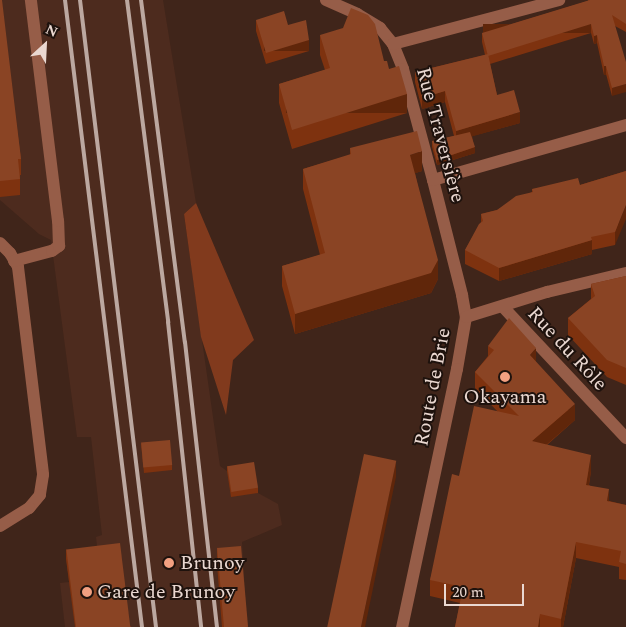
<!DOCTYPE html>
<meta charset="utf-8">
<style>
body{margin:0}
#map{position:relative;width:626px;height:627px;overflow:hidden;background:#40251a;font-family:Spectral,serif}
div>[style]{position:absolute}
.built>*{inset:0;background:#4d2b1e}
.green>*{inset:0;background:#813a1d}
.minor>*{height:12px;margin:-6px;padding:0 6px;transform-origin:6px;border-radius:6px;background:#965d48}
.rail>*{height:4px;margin:-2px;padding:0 2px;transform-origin:2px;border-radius:2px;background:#bca8a0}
.wall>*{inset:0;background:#7e320f}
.shaded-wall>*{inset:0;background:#60260a;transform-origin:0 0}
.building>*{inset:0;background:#8a4424;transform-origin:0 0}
.dots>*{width:14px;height:14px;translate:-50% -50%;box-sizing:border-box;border:2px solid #1e120d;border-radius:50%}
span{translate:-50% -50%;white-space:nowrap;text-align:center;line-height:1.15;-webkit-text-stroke:4px #1e120d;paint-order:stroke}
.street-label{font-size:20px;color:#ead8d1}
.poi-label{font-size:20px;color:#ead8d1}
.left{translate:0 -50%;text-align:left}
.north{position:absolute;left:20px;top:20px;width:50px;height:50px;-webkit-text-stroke:4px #1e120d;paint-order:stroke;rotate:25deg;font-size:14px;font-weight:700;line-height:20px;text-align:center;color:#ead8d1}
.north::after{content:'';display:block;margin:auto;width:18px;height:22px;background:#ead8d1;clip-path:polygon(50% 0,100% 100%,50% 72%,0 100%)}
.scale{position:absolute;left:444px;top:584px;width:80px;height:22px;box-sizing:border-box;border:2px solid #ead8d1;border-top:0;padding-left:6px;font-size:15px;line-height:18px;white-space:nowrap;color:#ead8d1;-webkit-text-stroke:4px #1e120d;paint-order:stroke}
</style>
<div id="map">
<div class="built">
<div style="clip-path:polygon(0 0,163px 0,196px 203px,184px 214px,220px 466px,227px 471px,254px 468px,258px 493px,278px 504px,282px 525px,242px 542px,247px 627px,65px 627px,60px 583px,69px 582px,66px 559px,98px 555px,96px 537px,102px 535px,91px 437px,77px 437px,51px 240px,39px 234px,0 200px)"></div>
</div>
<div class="green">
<div style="clip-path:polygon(196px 203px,254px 340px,233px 360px,226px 415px,201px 337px,184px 214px)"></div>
</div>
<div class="minor">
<div style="left:326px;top:0;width:34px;rotate:24deg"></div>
<div style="left:357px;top:14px;width:27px;rotate:31deg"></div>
<div style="left:380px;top:28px;width:21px;rotate:51deg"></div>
<div style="left:393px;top:44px;width:27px;rotate:68deg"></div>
<div style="left:403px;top:69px;width:115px;rotate:74.9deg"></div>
<div style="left:433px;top:180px;width:119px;rotate:75.8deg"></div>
<div style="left:462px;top:295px;width:22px;rotate:80deg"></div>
<div style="left:466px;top:317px;width:53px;rotate:99.8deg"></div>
<div style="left:457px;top:369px;width:264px;rotate:102deg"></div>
<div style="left:393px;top:44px;width:172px;rotate:-14.8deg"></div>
<div style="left:433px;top:180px;width:201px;rotate:-15.9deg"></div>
<div style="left:0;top:243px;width:14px;rotate:45deg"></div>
<div style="left:10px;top:253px;width:16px;rotate:60deg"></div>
<div style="left:18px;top:267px;width:209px;rotate:83.1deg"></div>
<div style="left:43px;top:475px;width:20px;rotate:99deg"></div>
<div style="left:40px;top:495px;width:17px;rotate:130deg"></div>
<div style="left:29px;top:508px;width:34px;rotate:148deg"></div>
<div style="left:14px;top:261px;width:39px;rotate:-15deg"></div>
<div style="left:52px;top:251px;width:9px;rotate:-36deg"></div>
<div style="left:59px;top:246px;width:25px;rotate:-92deg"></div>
<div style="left:58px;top:221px;width:223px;rotate:-97deg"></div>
<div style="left:503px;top:307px;width:180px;rotate:46.8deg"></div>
<div style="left:466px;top:317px;width:85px;rotate:-17.2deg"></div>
<div style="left:547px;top:292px;width:81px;rotate:-13.5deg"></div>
</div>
<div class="rail">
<div style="left:65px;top:0;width:632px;rotate:83deg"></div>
<div style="left:80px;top:0;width:632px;rotate:83.09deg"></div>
<div style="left:127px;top:0;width:325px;rotate:82.7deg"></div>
<div style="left:168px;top:322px;width:307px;rotate:83.8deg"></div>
<div style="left:141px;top:0;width:345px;rotate:82.7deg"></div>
<div style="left:185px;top:342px;width:287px;rotate:83.6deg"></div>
</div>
<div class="wall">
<div style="clip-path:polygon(0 0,21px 159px,21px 175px,20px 175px,20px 195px,0 197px)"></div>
<div style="clip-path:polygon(588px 0,626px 0,626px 32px,615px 26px,612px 96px,606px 74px,604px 75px,597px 43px,594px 44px,591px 33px,490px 64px,497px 95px,520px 123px,472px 136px,475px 153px,437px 165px,432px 147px,432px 141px,454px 136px,445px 102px,422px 109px,415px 82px,415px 72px,485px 55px,482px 42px,482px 33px,588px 1px)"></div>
<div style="clip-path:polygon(256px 20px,288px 25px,309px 51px,266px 64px,256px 31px)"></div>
<div style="clip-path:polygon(320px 35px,384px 61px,389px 69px,407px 113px,292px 149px,279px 103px,279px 84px,325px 70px,320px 55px)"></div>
<div style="clip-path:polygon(350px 148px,422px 171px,415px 173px,438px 279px,431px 293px,295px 334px,282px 286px,282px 266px,320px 255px,303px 189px,303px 169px,350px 155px)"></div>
<div style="clip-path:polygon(626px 171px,615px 245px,592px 250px,592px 254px,499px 281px,465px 264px,465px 250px,481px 222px,481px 214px,497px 210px,532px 192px,532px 189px,580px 185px)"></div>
<div style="clip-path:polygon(626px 276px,626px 385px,607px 377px,568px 335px,568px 318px,591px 299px,591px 284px)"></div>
<div style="clip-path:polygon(488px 346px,536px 362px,575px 420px,547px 445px,591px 471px,589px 485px,609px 501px,626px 505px,626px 580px,619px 579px,619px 567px,576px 558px,563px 627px,455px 627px,460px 603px,430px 596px,430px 580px,459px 476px,498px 412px,475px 388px,475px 372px,488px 356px)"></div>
<div style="clip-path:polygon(141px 443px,172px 465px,172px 470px,144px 473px)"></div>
<div style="clip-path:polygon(227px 466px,258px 488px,258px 493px,231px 497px,227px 471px)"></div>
<div style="clip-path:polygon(217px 547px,248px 627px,222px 627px,217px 564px)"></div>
<div style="clip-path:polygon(66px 549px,131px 627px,75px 627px,66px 559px)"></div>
</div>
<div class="shaded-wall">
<div style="left:591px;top:24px;width:9px;height:108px;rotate:90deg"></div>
<div style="clip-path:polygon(597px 35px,597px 43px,594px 44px,594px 36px)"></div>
<div style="left:309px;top:40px;width:11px;height:45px;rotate:90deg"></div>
<div style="left:604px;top:66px;width:2px;height:9px"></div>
<div style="clip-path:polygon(626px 84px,626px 92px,612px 96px,612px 88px)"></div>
<div style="clip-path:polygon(445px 91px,445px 102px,422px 109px,422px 98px)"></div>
<div style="left:407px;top:94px;width:19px;height:121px;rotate:90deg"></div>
<div style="clip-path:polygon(520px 112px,520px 123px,456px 141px,456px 131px)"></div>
<div style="clip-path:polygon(475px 147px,475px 153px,437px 165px,437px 160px)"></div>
<div style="clip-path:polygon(422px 151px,422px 171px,410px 175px,410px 155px)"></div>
<div style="clip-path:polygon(626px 205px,626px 219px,615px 245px,615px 232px)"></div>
<div style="clip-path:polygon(592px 240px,592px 254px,499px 281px,499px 268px)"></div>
<div style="clip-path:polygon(438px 260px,438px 279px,431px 293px,295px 334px,295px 314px)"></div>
<div style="clip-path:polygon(536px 348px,536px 364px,530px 355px)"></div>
<div style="clip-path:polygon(575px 404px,575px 420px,532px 457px,532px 441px)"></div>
<div style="clip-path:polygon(591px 455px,591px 471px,586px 501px,586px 485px)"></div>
<div style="clip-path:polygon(396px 461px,396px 477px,365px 627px,361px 627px)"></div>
<div style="clip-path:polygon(609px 489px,609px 505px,607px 501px)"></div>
<div style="clip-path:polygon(576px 542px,576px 558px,563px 627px,561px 627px,561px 619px)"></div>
<div style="clip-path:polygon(540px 614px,540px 627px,538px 627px)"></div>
</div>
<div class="building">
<div style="clip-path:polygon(0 0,2px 0,21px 159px,18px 159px,20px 179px,0 181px)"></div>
<div style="clip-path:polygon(590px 0,626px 0,626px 24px,612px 15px,626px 62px,626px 84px,612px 88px,606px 66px,604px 66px,597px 35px,594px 36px,591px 24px,488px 56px,482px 33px)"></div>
<div style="clip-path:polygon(351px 8px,368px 15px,375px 24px,384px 61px,387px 61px,389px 69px,399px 66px,407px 94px,292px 130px,279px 84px,330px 68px,320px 35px,343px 28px)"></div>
<div style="clip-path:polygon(284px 11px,288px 25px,306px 20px,309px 40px,266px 53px,256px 20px)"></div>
<div style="clip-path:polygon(488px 54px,497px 95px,514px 90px,520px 112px,456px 131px,445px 91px,422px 98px,415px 72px)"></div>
<div style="clip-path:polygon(417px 131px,422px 151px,410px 155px,438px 260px,431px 273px,295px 314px,282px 266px,325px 253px,303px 169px,351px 154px,350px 148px)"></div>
<div style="clip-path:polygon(470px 132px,475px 147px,437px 160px,432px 141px)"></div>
<div style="clip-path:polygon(626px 171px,626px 205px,615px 232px,591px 237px,592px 240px,499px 268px,465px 250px,479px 224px,483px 221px,481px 214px,497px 210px,516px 196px,533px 192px,532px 189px,578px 178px,580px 185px)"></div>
<div style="clip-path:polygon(626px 276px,626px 368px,607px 360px,568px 318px,595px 296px,591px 284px)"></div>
<div style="clip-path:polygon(509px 318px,536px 348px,530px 355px,575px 404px,532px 441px,591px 455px,586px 485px,609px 489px,607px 501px,626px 505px,626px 564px,619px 562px,621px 551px,576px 542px,561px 619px,540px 614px,538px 627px,455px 627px,463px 587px,430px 580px,452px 474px,459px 476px,474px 406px,519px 416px,475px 372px,494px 350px,488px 346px)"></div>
<div style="left:170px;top:440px;width:25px;height:29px;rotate:85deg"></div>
<div style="left:364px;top:454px;width:33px;height:177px;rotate:12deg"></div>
<div style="left:254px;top:462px;width:26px;height:27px;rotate:81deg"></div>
<div style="left:120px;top:543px;width:85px;height:54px;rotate:83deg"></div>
<div style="left:241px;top:546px;width:81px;height:24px;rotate:85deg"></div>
</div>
<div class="dots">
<div style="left:505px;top:377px;background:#f2a081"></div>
<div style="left:169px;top:563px;background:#f2a081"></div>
<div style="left:87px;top:592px;background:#f2a081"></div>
</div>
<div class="street-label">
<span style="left:440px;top:135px;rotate:75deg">Rue Traversière</span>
<span style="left:567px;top:349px;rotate:47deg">Rue du Rôle</span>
<span style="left:433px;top:387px;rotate:-79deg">Route de Brie</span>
</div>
<div class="poi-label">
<span style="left:505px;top:397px">Okayama</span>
<span class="left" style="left:180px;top:563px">Brunoy</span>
<span class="left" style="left:97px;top:592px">Gare de Brunoy</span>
</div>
<div class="north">N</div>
<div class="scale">20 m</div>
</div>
